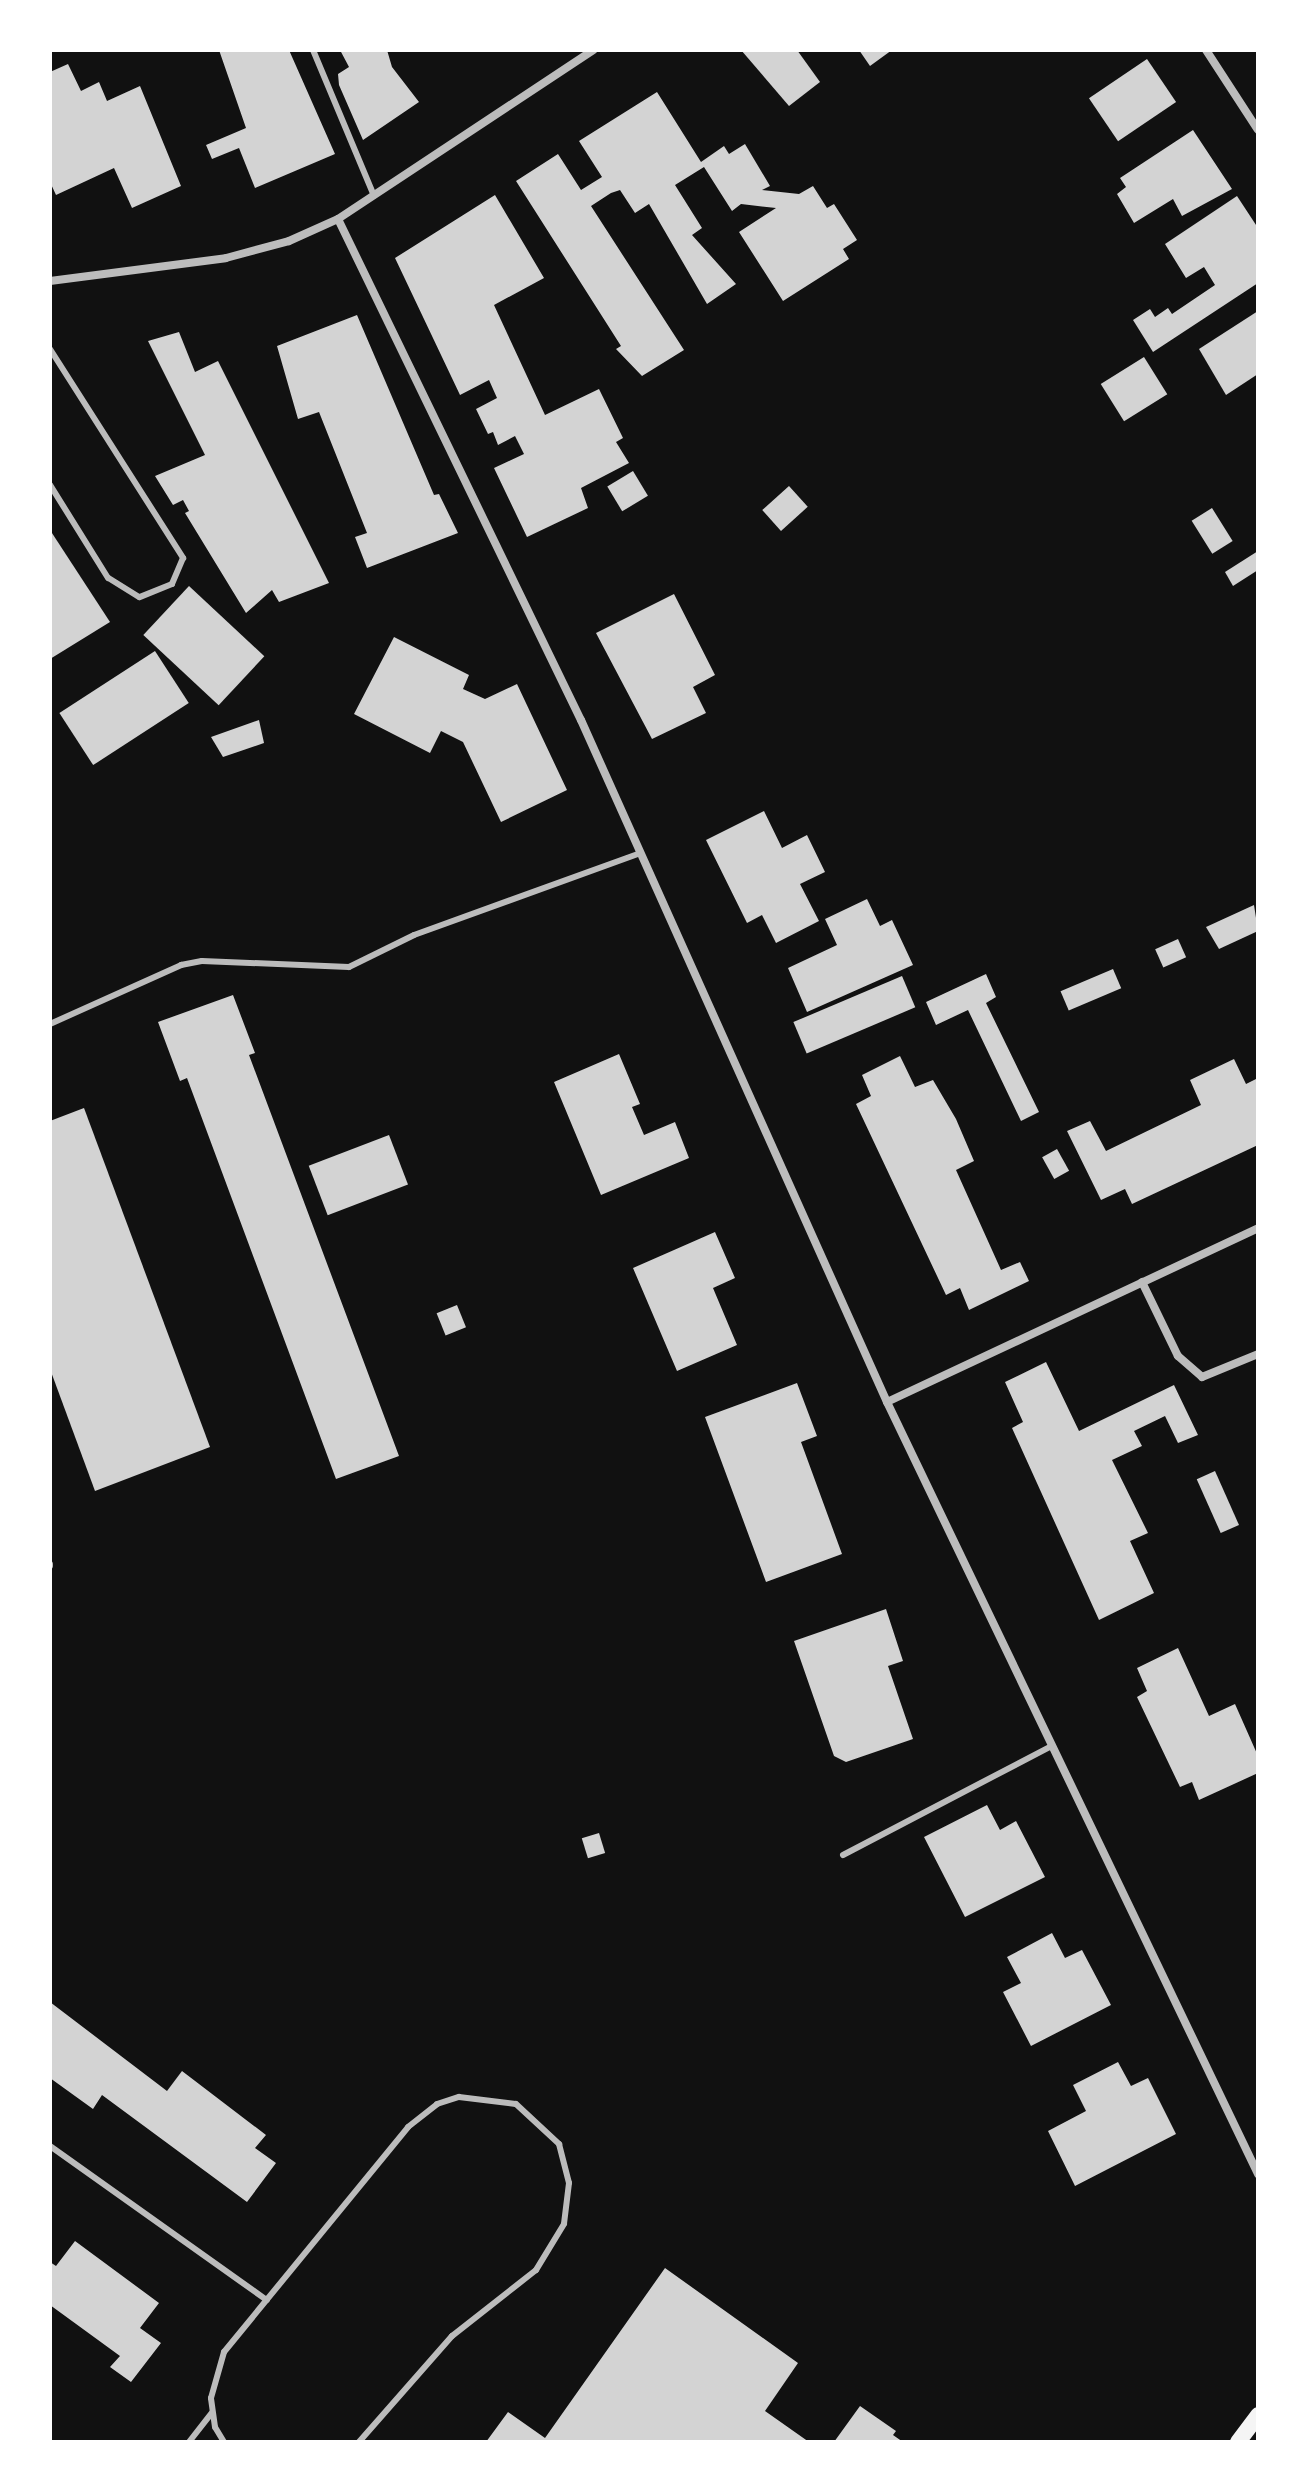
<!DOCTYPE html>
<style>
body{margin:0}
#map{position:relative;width:1308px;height:2492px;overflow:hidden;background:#111;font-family:Mulish,sans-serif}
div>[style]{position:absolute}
.building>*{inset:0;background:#d3d3d3;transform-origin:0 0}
.service>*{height:6px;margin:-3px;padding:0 3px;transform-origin:3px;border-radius:3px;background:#bcbcbc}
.minor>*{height:8px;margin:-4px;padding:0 4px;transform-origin:4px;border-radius:4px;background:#bcbcbc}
.secondary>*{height:16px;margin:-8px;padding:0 8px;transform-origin:8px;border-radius:8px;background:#f5f5f5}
span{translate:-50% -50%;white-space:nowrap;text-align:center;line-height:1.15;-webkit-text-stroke:7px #fff;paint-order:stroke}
.frame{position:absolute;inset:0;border:52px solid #fff;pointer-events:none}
</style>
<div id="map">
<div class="building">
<div style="clip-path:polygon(219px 50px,289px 50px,335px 154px,255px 188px,239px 148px,212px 159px,206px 145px,246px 128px)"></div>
<div style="clip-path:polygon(340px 50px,387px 50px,392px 67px,419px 102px,363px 140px,339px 85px,338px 74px,349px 67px)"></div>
<div style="clip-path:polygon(741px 50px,797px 50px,820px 82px,789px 106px)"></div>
<div style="clip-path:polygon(859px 50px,892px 50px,870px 66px)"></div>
<div style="left:1147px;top:59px;width:52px;height:70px;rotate:56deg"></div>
<div style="clip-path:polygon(68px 64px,81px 91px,99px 82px,107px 101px,140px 86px,181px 186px,132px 208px,114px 168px,56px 195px,50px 182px,50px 72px)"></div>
<div style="clip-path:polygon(657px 92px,701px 162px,724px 146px,729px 154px,745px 144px,770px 186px,762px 190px,799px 194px,813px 186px,827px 208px,834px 204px,857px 240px,843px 249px,849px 259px,783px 301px,739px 232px,776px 208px,741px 204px,732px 211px,704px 167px,675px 185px,702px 228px,692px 235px,736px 284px,707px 304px,649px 204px,635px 213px,620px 190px,611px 193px,591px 206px,684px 350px,642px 376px,616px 349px,621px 346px,516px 181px,558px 154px,581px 190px,602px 177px,579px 141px)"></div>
<div style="clip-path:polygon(1193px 130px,1232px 189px,1182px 216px,1173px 199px,1134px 223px,1117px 194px,1126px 187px,1120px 178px)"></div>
<div style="clip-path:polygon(495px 195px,544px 278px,494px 305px,545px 415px,599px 389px,623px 438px,616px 442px,629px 463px,581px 488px,588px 508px,527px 537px,494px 468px,524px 454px,515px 436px,498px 445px,493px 432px,488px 434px,476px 409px,497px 398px,489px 380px,460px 395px,395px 258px)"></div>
<div style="clip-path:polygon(1237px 196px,1258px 228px,1258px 283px,1153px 352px,1133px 320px,1150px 309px,1155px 317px,1168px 308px,1172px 314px,1215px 285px,1204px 267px,1186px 278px,1165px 244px)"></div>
<div style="clip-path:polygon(1258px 311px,1258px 374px,1226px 395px,1199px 349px)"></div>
<div style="clip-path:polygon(357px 315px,434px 495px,439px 494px,458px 533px,367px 568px,355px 537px,367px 533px,319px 412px,298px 419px,277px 346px)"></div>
<div style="clip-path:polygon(179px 332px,195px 372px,218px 361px,329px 583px,279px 602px,272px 590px,246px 613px,185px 513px,189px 511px,183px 500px,173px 505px,155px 476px,205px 455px,148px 341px)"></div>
<div style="left:1144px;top:357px;width:44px;height:51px;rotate:58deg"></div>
<div style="left:633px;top:471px;width:29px;height:30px;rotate:59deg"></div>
<div style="left:789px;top:486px;width:28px;height:36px;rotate:48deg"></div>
<div style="left:1212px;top:508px;width:39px;height:24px;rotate:58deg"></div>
<div style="clip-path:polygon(50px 530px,110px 622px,50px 659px)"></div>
<div style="clip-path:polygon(1258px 551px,1258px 570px,1233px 586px,1225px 572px)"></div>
<div style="left:189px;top:586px;width:103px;height:67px;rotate:43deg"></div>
<div style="clip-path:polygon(674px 594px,715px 675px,693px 687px,706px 713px,652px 739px,596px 633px)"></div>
<div style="clip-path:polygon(394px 637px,469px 675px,463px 689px,485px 699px,517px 684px,567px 790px,501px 822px,463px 742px,441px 731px,430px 753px,354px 714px)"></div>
<div style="left:155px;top:651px;width:62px;height:114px;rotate:57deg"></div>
<div style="clip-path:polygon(259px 720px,264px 743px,223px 757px,211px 737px)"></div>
<div style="clip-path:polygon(764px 811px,782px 848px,807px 835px,825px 872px,800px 884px,819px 921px,776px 943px,762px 915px,747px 923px,706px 840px)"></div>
<div style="clip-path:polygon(867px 899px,880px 926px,892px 920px,913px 965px,807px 1012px,788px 968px,837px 945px,825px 919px)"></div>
<div style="clip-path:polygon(1254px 905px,1258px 931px,1219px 949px,1206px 927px)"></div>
<div style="left:1178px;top:939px;width:20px;height:25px;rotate:66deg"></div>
<div style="left:1113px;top:969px;width:21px;height:57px;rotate:67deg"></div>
<div style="clip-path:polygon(986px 974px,996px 997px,986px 1003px,1039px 1112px,1021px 1121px,968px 1010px,936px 1025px,926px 1002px)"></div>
<div style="left:902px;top:976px;width:34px;height:118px;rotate:67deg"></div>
<div style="clip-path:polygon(233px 995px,255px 1053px,249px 1055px,399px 1456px,336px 1479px,187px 1078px,180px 1081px,158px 1022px)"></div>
<div style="clip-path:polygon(619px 1054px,640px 1104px,632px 1107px,644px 1135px,675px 1122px,689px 1158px,601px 1195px,554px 1082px)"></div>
<div style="clip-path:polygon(900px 1056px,915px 1087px,933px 1080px,956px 1119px,974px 1161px,956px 1170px,1001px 1270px,1020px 1262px,1029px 1281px,969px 1310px,960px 1288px,946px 1295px,856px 1104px,871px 1096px,862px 1075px)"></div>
<div style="clip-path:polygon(1234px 1059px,1246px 1084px,1258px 1078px,1258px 1145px,1132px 1204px,1125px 1189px,1101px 1200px,1067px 1131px,1090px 1121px,1106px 1151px,1201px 1105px,1190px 1080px)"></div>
<div style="clip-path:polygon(84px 1108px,210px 1447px,95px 1491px,50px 1369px,50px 1121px)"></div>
<div style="left:389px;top:1135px;width:53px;height:86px;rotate:69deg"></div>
<div style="left:1057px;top:1149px;width:25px;height:17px;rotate:61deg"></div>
<div style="clip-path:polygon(715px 1232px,735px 1278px,713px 1288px,737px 1345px,677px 1371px,633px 1268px)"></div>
<div style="left:457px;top:1305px;width:24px;height:22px;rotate:68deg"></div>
<div style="clip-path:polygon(1046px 1362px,1079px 1431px,1174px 1385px,1198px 1435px,1178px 1443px,1165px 1416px,1134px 1431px,1142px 1446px,1112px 1460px,1148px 1533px,1130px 1541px,1154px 1593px,1099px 1620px,1012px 1428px,1023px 1422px,1005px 1382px)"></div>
<div style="clip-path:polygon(797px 1383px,817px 1436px,801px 1442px,842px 1554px,766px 1582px,705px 1417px)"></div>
<div style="left:1215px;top:1471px;width:59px;height:20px;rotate:66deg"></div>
<div style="clip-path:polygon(886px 1609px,903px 1661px,888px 1666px,913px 1739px,846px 1762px,834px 1756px,794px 1641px)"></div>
<div style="clip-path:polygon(1178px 1648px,1209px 1716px,1235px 1704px,1258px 1756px,1258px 1773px,1199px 1800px,1192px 1782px,1180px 1787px,1137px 1697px,1147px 1691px,1137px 1668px)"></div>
<div style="clip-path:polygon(987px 1805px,1000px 1830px,1016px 1821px,1045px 1877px,965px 1917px,924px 1837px)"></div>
<div style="left:599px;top:1833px;width:21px;height:18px;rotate:73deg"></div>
<div style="clip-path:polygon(1052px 1933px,1065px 1958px,1082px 1950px,1111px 2005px,1031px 2046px,1003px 1992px,1021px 1983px,1007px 1957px)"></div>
<div style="clip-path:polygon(50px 2002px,167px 2091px,182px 2071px,266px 2135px,255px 2148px,276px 2163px,247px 2202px,102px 2095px,93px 2109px,50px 2078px)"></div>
<div style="clip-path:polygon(1118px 2062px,1131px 2086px,1148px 2078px,1176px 2134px,1075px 2186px,1048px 2131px,1086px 2111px,1073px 2085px)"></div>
<div style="clip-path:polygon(75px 2241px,159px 2303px,140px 2328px,161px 2343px,131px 2382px,110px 2367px,120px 2356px,50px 2305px,50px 2262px,56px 2266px)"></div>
<div style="clip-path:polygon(665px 2268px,798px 2363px,765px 2411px,809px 2442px,486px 2442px,508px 2412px,545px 2438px)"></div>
<div style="clip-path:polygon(860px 2406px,896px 2431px,893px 2435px,903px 2442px,834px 2442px)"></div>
</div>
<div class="service">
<div style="left:313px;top:50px;width:158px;rotate:67.3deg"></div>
<div style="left:50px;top:349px;width:248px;rotate:57.5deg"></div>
<div style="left:183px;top:558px;width:28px;rotate:113deg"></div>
<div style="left:172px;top:584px;width:35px;rotate:158deg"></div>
<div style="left:139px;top:597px;width:36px;rotate:-148deg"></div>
<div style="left:108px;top:578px;width:110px;rotate:-121.9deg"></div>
<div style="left:50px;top:1024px;width:144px;rotate:-24.2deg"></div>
<div style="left:181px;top:965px;width:21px;rotate:-11deg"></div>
<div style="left:202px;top:961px;width:147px;rotate:2.3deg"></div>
<div style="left:349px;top:967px;width:72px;rotate:-26.2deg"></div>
<div style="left:414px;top:935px;width:241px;rotate:-19.9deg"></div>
<div style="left:50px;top:1564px;width:2px;rotate:90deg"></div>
<div style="left:843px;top:1855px;width:233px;rotate:-27.6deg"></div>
<div style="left:50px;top:2146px;width:266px;rotate:35.4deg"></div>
<div style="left:189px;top:2442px;width:37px;rotate:-52deg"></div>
<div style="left:224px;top:2442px;width:17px;rotate:-121deg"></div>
<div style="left:215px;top:2427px;width:29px;rotate:-98deg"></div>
<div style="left:211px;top:2398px;width:48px;rotate:-74.2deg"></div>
<div style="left:224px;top:2352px;width:291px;rotate:-50.7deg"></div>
<div style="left:408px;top:2127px;width:37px;rotate:-38deg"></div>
<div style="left:437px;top:2104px;width:23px;rotate:-18deg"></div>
<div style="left:459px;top:2097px;width:57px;rotate:7deg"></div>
<div style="left:516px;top:2104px;width:59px;rotate:42.9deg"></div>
<div style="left:559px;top:2144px;width:40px;rotate:75.6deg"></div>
<div style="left:569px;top:2183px;width:41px;rotate:97deg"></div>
<div style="left:564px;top:2224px;width:54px;rotate:121.3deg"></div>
<div style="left:536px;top:2270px;width:107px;rotate:141.8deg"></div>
<div style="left:452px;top:2336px;width:141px;rotate:131.3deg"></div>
</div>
<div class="minor">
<div style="left:1206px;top:50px;width:95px;rotate:57deg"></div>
<div style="left:338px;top:219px;width:557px;rotate:64.13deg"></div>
<div style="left:581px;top:720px;width:748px;rotate:65.84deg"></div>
<div style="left:887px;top:1402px;width:857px;rotate:64.33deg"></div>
<div style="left:50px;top:281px;width:177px;rotate:-7.4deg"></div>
<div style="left:226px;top:258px;width:65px;rotate:-15.1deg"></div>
<div style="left:289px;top:241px;width:54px;rotate:-24.2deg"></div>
<div style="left:338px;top:219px;width:306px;rotate:-33.5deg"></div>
<div style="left:1142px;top:1282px;width:82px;rotate:64.1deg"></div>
<div style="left:1178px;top:1356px;width:32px;rotate:41deg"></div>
<div style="left:1202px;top:1377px;width:61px;rotate:-22.3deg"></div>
<div style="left:887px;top:1402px;width:410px;rotate:-25.1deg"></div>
</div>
<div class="secondary">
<div style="left:1238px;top:2442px;width:34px;rotate:-53deg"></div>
</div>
<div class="frame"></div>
</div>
